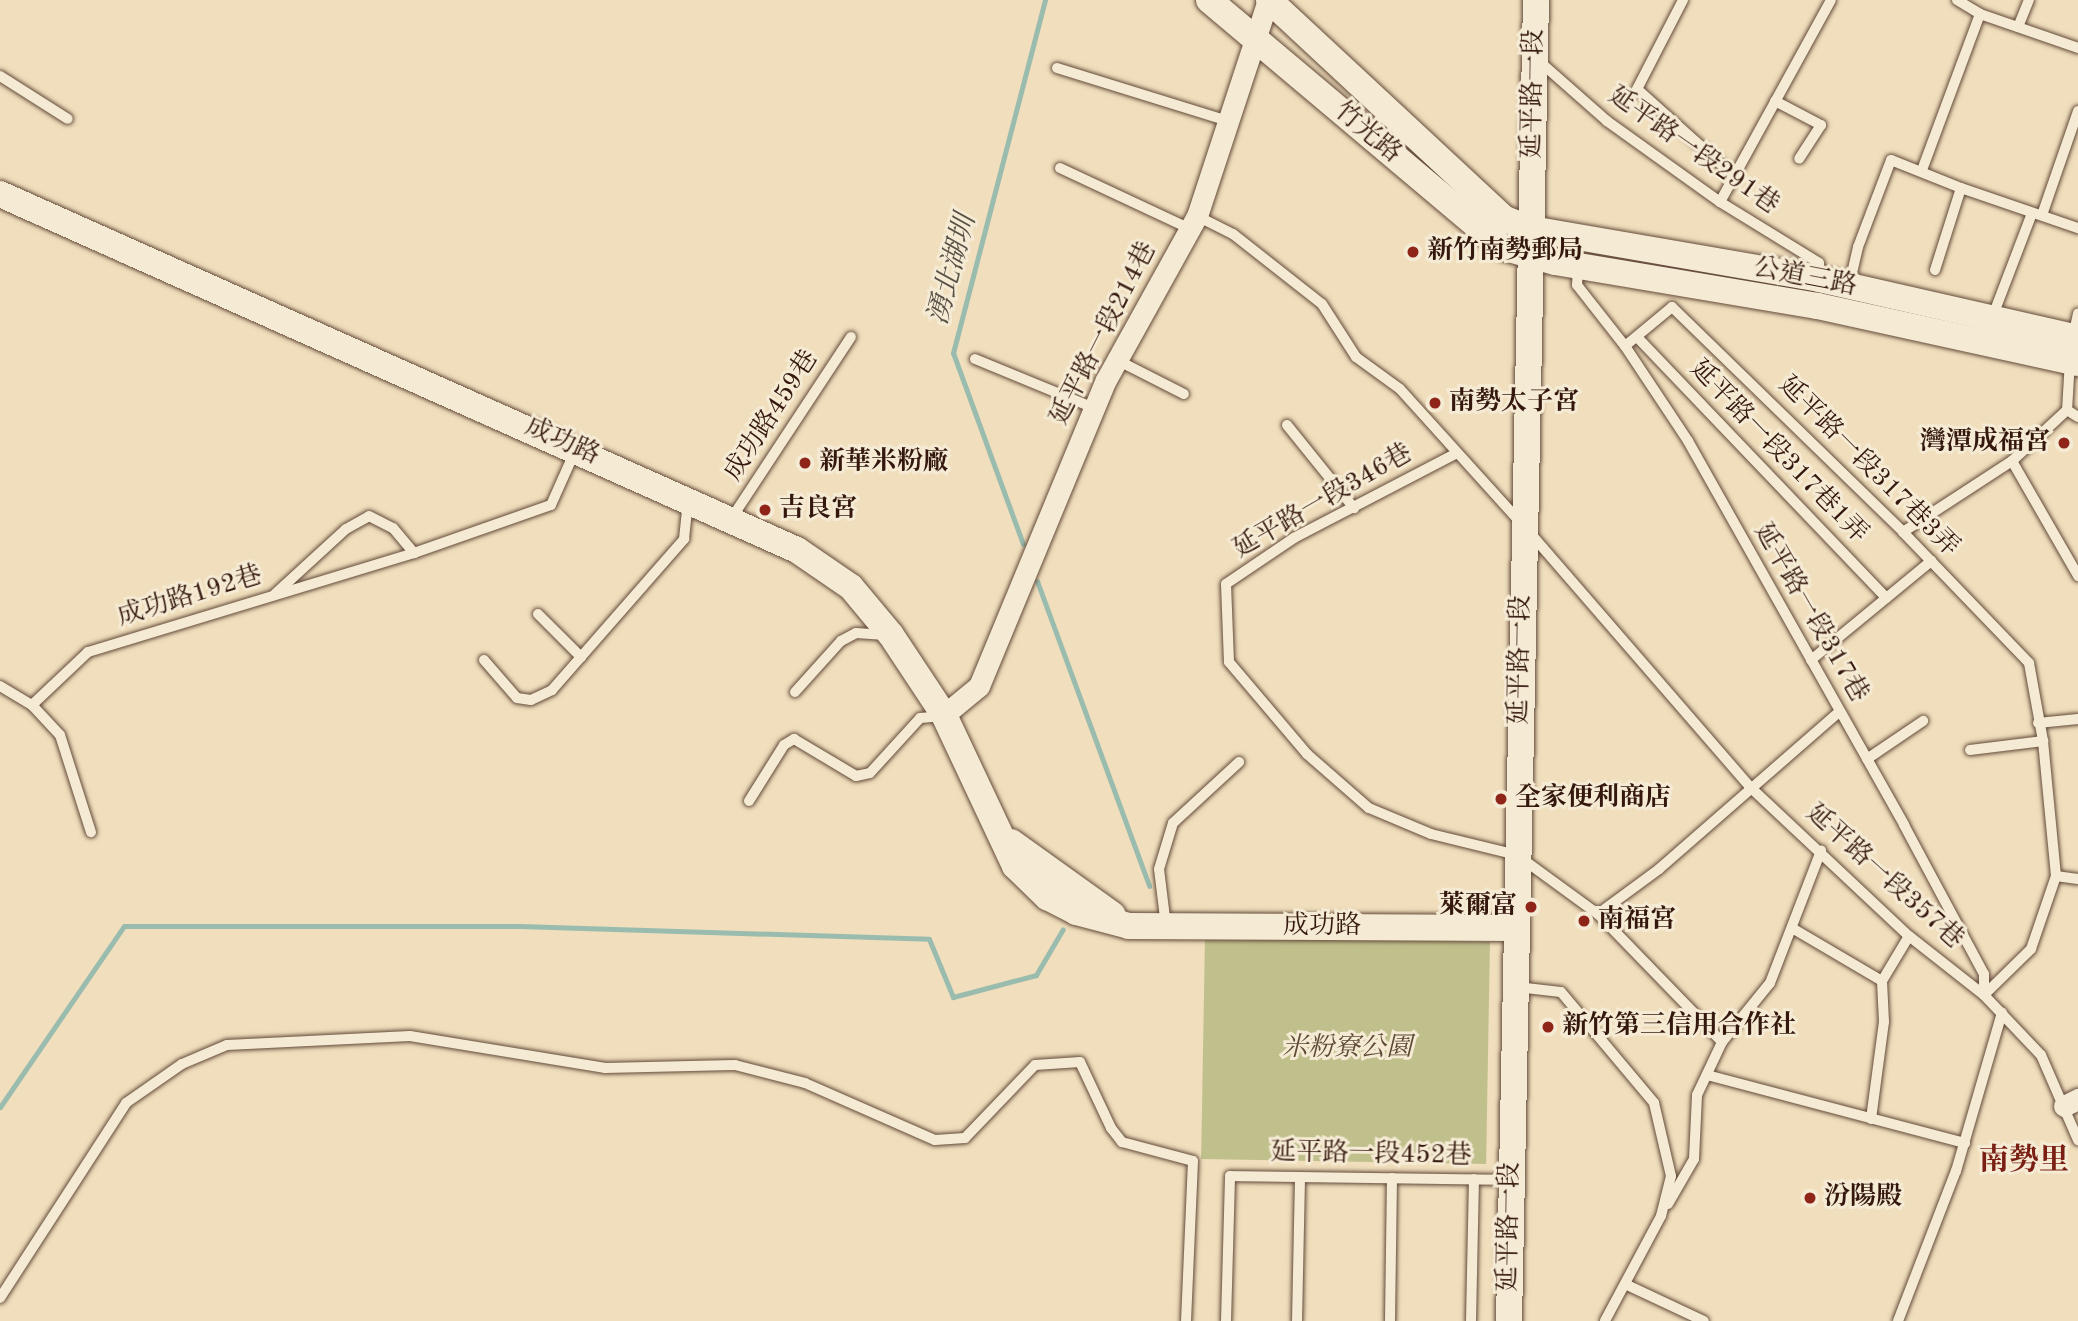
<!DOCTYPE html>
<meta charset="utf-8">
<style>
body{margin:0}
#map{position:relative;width:2078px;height:1321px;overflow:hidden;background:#f0debc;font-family:"Old Standard TT","Noto Serif TC",serif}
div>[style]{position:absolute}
.green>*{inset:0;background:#c0c08d;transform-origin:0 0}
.stream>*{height:5px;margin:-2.5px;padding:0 2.5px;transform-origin:2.5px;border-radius:2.5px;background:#9abcaf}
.roads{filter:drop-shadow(0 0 2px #634a3a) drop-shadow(0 0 2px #634a3a)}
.service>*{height:10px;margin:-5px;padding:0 5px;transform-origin:5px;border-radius:5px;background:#f5ead3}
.minor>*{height:21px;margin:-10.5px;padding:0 10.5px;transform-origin:10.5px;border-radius:10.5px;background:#f5ead3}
.tertiary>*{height:26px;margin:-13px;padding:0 13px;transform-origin:13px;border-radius:13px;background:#f5ead3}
.dots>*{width:19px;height:19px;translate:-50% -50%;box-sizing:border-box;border:4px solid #f5ead3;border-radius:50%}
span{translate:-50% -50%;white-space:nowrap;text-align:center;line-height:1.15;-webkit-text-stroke:6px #f5ead3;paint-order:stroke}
.street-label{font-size:26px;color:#34180e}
.poi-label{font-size:26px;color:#34180e;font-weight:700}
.left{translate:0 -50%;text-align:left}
.right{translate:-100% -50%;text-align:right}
.park-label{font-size:26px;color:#5e4a34;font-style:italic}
.water-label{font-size:28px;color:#585146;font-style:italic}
.quarter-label{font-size:30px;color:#7a1f14;font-weight:700}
</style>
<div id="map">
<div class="green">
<div style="left:1205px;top:937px;width:285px;height:222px;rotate:1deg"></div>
</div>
<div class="stream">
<div style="left:1023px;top:544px;width:203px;rotate:-110.1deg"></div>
<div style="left:953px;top:353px;width:365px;rotate:-75.4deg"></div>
<div style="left:1037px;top:581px;width:325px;rotate:69.8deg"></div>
<div style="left:0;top:1107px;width:219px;rotate:-55.6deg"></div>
<div style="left:124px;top:926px;width:396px"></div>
<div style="left:520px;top:926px;width:409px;rotate:1.8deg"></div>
<div style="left:929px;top:939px;width:63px;rotate:67.5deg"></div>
<div style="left:953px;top:997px;width:86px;rotate:-14.8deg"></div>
<div style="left:1036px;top:975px;width:53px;rotate:-59.6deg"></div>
</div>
<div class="roads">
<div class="service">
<div style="left:1683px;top:0;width:100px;rotate:117.3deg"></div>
<div style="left:1637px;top:89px;width:130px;rotate:41.9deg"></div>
<div style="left:1957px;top:0;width:27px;rotate:31deg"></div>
<div style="left:1980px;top:14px;width:104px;rotate:19.1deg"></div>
<div style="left:2018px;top:27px;width:29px;rotate:-68deg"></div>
<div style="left:1539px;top:61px;width:91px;rotate:41.4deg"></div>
<div style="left:1607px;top:121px;width:139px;rotate:35.6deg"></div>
<div style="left:1720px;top:202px;width:116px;rotate:31.6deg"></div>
<div style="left:1819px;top:263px;width:16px;rotate:90deg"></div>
<div style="left:1057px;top:68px;width:179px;rotate:17.2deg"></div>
<div style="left:0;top:76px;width:80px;rotate:32.3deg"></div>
<div style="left:1775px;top:101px;width:52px;rotate:27.6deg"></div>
<div style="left:1821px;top:125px;width:40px;rotate:122.9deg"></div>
<div style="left:1060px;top:168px;width:144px;rotate:25.1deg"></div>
<div style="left:1922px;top:170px;width:166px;rotate:-69.6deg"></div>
<div style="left:1961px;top:188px;width:124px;rotate:18.9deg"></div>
<div style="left:1720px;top:202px;width:230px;rotate:-61.2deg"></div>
<div style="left:2042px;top:215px;width:110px;rotate:-70.9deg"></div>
<div style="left:1197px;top:216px;width:40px;rotate:26.6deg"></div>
<div style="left:1233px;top:234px;width:113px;rotate:38.2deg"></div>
<div style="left:1322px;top:304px;width:63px;rotate:57.3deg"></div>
<div style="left:1356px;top:357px;width:54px;rotate:36deg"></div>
<div style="left:1400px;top:389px;width:179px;rotate:47.9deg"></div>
<div style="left:1578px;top:267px;width:18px;rotate:93deg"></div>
<div style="left:1577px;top:285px;width:78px;rotate:51.8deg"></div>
<div style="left:1625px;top:346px;width:114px;rotate:56.4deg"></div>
<div style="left:1688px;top:441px;width:441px;rotate:60.6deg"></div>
<div style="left:1904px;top:825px;width:169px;rotate:61.8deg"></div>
<div style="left:1984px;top:974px;width:21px;rotate:90deg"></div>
<div style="left:1849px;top:286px;width:40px;rotate:-77deg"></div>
<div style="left:1858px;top:247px;width:93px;rotate:-69.2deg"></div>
<div style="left:1891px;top:160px;width:75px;rotate:21.8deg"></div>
<div style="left:1961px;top:188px;width:86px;rotate:107.6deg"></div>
<div style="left:1992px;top:318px;width:112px;rotate:-69.1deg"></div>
<div style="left:1637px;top:337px;width:361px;rotate:46.3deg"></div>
<div style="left:2073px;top:337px;width:24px;rotate:-78deg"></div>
<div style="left:1625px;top:346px;width:61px;rotate:-39.7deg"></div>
<div style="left:1672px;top:307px;width:322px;rotate:44.2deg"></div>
<div style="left:1903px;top:532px;width:182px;rotate:46.1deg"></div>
<div style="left:2029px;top:663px;width:79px;rotate:79.8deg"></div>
<div style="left:2043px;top:741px;width:136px;rotate:84.5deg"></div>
<div style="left:975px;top:359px;width:129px;rotate:22.4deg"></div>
<div style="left:1117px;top:360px;width:75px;rotate:26.9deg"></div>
<div style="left:2070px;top:360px;width:50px;rotate:93.4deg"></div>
<div style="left:2067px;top:410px;width:13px;rotate:32deg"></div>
<div style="left:1287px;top:425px;width:107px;rotate:51.1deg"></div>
<div style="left:1457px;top:453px;width:184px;rotate:152.5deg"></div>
<div style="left:1294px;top:538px;width:82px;rotate:145.9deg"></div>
<div style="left:1226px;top:584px;width:78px;rotate:87.8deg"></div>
<div style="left:1229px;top:662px;width:121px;rotate:49.7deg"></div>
<div style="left:1307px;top:754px;width:82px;rotate:41.1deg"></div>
<div style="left:1369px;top:808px;width:67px;rotate:22.8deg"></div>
<div style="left:1431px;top:834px;width:89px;rotate:13.7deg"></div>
<div style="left:1517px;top:855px;width:100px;rotate:36.1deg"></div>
<div style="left:1598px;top:914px;width:178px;rotate:45.9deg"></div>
<div style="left:2012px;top:461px;width:133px;rotate:60.1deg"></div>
<div style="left:731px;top:519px;width:218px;rotate:-56.6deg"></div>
<div style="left:1903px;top:532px;width:130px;rotate:-33.1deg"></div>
<div style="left:2012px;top:461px;width:75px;rotate:-42.8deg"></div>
<div style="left:1531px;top:534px;width:333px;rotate:49.1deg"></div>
<div style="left:1749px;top:786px;width:219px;rotate:43.2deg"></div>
<div style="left:1909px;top:936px;width:95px;rotate:38.2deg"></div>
<div style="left:1984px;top:995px;width:83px;rotate:46.5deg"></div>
<div style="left:2041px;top:1055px;width:93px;rotate:66.5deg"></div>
<div style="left:275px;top:594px;width:96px;rotate:-42.5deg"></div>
<div style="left:346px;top:529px;width:26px;rotate:-29deg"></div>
<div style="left:369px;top:516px;width:27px;rotate:27deg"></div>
<div style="left:393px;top:528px;width:33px;rotate:50deg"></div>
<div style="left:414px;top:553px;width:145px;rotate:-19.3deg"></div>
<div style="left:551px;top:505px;width:59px;rotate:-66deg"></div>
<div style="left:538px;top:614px;width:61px;rotate:45deg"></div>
<div style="left:484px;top:660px;width:50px;rotate:49deg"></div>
<div style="left:517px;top:698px;width:14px;rotate:8deg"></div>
<div style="left:531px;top:700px;width:23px;rotate:-25deg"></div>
<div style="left:552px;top:690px;width:201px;rotate:-48.8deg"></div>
<div style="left:684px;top:539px;width:36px;rotate:-84deg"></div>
<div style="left:1811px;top:660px;width:156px;rotate:-39.5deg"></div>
<div style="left:0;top:686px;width:37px;rotate:31deg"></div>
<div style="left:32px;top:705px;width:77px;rotate:-43.4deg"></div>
<div style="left:88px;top:652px;width:341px;rotate:-16.9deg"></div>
<div style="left:795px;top:692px;width:69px;rotate:-48deg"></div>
<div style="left:841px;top:641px;width:17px;rotate:-28deg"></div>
<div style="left:856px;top:633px;width:30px;rotate:4deg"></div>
<div style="left:32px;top:705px;width:41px;rotate:47deg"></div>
<div style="left:60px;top:735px;width:102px;rotate:72.3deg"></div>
<div style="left:2038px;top:723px;width:40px;rotate:-5.7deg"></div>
<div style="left:1970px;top:750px;width:74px;rotate:-7deg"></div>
<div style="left:1867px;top:759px;width:68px;rotate:-34.2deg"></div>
<div style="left:749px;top:801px;width:66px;rotate:-58deg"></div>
<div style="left:784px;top:745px;width:12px;rotate:-31deg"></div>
<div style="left:794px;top:739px;width:72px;rotate:30.8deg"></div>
<div style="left:856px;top:776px;width:14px;rotate:-12deg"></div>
<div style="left:870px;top:773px;width:74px;rotate:-47.7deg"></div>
<div style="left:920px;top:718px;width:21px;rotate:-5deg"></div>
<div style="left:1598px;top:914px;width:76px;rotate:-36.4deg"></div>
<div style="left:1659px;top:869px;width:240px;rotate:-41.1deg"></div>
<div style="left:1166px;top:926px;width:57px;rotate:-97deg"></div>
<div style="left:1159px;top:869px;width:48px;rotate:-73.1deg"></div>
<div style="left:1173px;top:823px;width:90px;rotate:-42.7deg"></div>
<div style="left:1792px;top:928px;width:104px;rotate:30.5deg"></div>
<div style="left:1882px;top:981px;width:52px;rotate:-59deg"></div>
<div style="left:1517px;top:987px;width:44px;rotate:6.5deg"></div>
<div style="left:1561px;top:992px;width:145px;rotate:50deg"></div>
<div style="left:1654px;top:1103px;width:75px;rotate:76.9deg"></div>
<div style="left:1671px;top:1176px;width:41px;rotate:104deg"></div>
<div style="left:1661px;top:1216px;width:119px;rotate:118.1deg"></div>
<div style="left:1984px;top:995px;width:66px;rotate:-44.4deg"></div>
<div style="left:2031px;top:949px;width:77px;rotate:-71.1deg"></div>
<div style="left:2056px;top:876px;width:22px;rotate:8deg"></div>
<div style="left:1707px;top:1075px;width:267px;rotate:14.8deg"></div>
<div style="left:1871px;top:1119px;width:98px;rotate:-82.4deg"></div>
<div style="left:1884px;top:1022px;width:41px;rotate:-92.8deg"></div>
<div style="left:1668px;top:1204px;width:52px;rotate:-60deg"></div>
<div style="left:1694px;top:1159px;width:64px;rotate:-87.3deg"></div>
<div style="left:1697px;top:1095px;width:59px;rotate:-64.7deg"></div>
<div style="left:1722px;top:1042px;width:76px;rotate:-50.9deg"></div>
<div style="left:1770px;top:983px;width:142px;rotate:-68.9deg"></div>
<div style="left:1625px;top:1284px;width:87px;rotate:25.1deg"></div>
<div style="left:0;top:1298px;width:232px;rotate:-57.1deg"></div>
<div style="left:126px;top:1103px;width:68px;rotate:-34.9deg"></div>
<div style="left:182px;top:1064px;width:49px;rotate:-22.9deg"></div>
<div style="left:227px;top:1045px;width:183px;rotate:-2.8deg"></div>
<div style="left:410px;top:1036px;width:198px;rotate:9.3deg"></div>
<div style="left:605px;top:1068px;width:130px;rotate:-1.3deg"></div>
<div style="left:735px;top:1065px;width:72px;rotate:14.4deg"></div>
<div style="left:805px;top:1083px;width:142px;rotate:23.7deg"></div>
<div style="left:935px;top:1140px;width:30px;rotate:-4deg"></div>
<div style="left:965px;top:1138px;width:101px;rotate:-46.2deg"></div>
<div style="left:1035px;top:1065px;width:45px;rotate:-3.8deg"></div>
<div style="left:1080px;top:1062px;width:73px;rotate:64.8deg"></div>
<div style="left:1111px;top:1128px;width:18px;rotate:52deg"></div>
<div style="left:1122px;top:1142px;width:73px;rotate:15deg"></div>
<div style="left:1193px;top:1161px;width:160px;rotate:92.5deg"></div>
<div style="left:1226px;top:1321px;width:145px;rotate:-88.4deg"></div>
<div style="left:1230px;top:1176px;width:281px;rotate:0.8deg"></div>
<div style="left:1297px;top:1321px;width:144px;rotate:-88.8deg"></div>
<div style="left:1390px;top:1321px;width:143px;rotate:-89.2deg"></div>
<div style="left:1471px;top:1321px;width:142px;rotate:-88.8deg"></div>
<div style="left:1898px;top:1321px;width:161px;rotate:-68.9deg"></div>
<div style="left:1956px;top:1171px;width:165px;rotate:-73.8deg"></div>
</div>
<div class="minor">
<div style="left:944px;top:715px;width:45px;rotate:-39.6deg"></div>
<div style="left:979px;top:686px;width:331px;rotate:-67.5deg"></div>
<div style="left:1106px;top:380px;width:188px;rotate:-61deg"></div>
<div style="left:1197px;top:216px;width:227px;rotate:-71.8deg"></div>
<div style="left:2064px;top:1106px;width:16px;rotate:-27deg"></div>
</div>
<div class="tertiary">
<div style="left:1209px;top:0;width:383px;rotate:40.1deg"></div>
<div style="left:1502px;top:247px;width:55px;rotate:15.8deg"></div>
<div style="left:1555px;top:262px;width:267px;rotate:9.5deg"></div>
<div style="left:1818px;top:306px;width:266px;rotate:12.4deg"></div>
<div style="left:1269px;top:0;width:322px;rotate:42.9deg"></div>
<div style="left:1505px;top:219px;width:28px;rotate:21deg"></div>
<div style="left:1531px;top:229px;width:292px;rotate:9.8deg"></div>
<div style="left:1819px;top:279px;width:266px;rotate:12.8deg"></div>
<div style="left:0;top:194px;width:873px;rotate:24.07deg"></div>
<div style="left:797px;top:550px;width:65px;rotate:34.4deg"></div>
<div style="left:851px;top:587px;width:62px;rotate:50.2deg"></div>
<div style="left:891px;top:635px;width:96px;rotate:56.5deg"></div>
<div style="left:944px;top:715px;width:167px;rotate:64.8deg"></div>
<div style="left:1015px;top:866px;width:45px;rotate:44.1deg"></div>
<div style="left:1047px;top:897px;width:33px;rotate:27deg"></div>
<div style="left:1076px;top:912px;width:55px;rotate:14.8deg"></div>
<div style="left:1129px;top:926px;width:387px;rotate:0.3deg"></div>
<div style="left:1011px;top:842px;width:125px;rotate:35.6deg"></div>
<div style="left:1509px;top:1321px;width:1321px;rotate:-88.83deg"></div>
</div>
</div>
<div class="dots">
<div style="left:1413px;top:252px;background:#8f2418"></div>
<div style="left:1435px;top:403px;background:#8f2418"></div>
<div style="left:2064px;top:443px;background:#8f2418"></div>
<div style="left:805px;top:463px;background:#8f2418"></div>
<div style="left:765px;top:510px;background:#8f2418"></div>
<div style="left:1501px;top:799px;background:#8f2418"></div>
<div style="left:1531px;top:907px;background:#8f2418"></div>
<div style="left:1584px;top:921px;background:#8f2418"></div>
<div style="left:1548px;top:1027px;background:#8f2418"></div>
<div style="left:1810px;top:1198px;background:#8f2418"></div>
</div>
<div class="street-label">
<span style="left:1534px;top:94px;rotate:-89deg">延平路一段</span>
<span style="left:1367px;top:133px;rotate:40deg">竹光路</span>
<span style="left:1693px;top:151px;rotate:35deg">延平路一段291巷</span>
<span style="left:1805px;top:278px;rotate:11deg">公道三路</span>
<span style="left:1104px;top:334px;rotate:-63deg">延平路一段214巷</span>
<span style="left:772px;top:416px;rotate:-57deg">成功路459巷</span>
<span style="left:562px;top:442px;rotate:24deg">成功路</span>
<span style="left:1778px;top:452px;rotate:46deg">延平路一段317巷1弄</span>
<span style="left:1868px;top:467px;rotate:45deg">延平路一段317巷3弄</span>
<span style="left:1323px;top:502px;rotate:-30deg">延平路一段346巷</span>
<span style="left:190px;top:597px;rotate:-17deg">成功路192巷</span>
<span style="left:1810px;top:613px;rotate:60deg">延平路一段317巷</span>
<span style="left:1521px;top:660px;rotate:-89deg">延平路一段</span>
<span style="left:1884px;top:877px;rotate:42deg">延平路一段357巷</span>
<span style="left:1322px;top:927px">成功路</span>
<span style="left:1371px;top:1155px;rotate:1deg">延平路一段452巷</span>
<span style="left:1510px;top:1227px;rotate:-89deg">延平路一段</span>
</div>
<div class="poi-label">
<span class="left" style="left:1427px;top:252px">新竹南勢郵局</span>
<span class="left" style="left:1449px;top:403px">南勢太子宮</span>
<span class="right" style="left:2050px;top:443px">灣潭成福宮</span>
<span class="left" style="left:819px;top:463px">新華米粉廠</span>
<span class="left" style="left:779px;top:510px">吉良宮</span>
<span class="left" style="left:1515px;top:799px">全家便利商店</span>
<span class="right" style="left:1517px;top:907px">萊爾富</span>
<span class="left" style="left:1598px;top:921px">南福宮</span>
<span class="left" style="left:1562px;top:1027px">新竹第三信用合作社</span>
<span class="left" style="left:1824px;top:1198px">汾陽殿</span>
</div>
<div class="park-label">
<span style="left:1347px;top:1049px">米粉寮公園</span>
</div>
<div class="water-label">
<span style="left:953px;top:270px;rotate:-75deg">湧北湖圳</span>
</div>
<div class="quarter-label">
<span style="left:2024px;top:1161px">南勢里</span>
</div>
</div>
